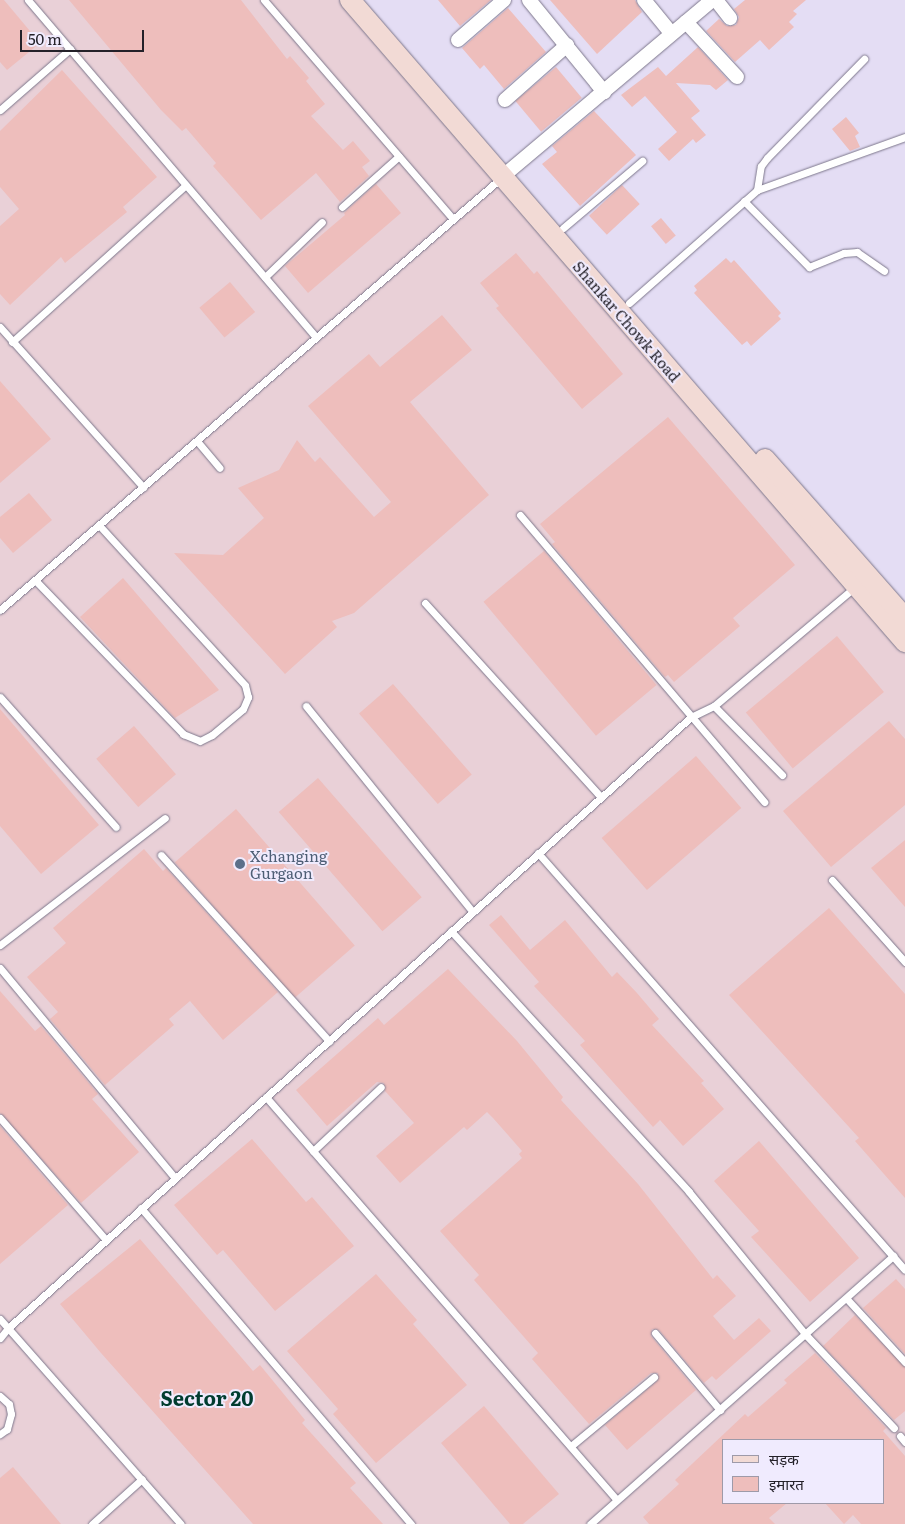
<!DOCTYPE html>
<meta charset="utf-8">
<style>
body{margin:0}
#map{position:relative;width:905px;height:1524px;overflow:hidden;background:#e4ddf4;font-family:Literata,"Noto Sans Devanagari",serif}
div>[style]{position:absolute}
.industrial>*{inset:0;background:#e9d0d7}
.building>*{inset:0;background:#eebebc;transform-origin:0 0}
.roads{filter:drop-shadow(0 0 1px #7d778c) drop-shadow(0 0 1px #7d778c)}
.service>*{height:7px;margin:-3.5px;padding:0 3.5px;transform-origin:3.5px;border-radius:3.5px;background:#fff}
.minor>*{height:14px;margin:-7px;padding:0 7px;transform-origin:7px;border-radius:7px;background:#fff}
.secondary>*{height:20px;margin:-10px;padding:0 10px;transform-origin:10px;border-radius:10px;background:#f2dad5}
.dots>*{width:14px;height:14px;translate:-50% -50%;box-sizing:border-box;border:2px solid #f0ebfe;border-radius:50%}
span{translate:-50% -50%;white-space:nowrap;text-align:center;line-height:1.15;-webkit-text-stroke:4px #f0ebfe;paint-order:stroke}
.street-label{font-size:15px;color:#242129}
.service-label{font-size:15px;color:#4e5e75}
.left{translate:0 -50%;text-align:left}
.district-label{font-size:20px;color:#013c2f;font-weight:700}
.legend{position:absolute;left:722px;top:1439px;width:162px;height:65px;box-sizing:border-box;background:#f0ebfe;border:1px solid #9e9aa9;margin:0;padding:6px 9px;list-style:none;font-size:15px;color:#242129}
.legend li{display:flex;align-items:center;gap:10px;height:25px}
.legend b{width:25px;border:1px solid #9e9aa9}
.scale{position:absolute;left:20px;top:30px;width:124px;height:22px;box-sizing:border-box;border:2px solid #242129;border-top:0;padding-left:6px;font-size:15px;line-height:18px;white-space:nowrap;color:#242129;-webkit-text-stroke:4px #f0ebfe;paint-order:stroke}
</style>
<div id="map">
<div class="industrial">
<div style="clip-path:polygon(evenodd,0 0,340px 0,905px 644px,905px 1524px,0 1524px,0 0,724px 1440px,884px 1440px,884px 1503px,724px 1503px,724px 1440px)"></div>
</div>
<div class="building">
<div style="clip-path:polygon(0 0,4px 0,40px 43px,7px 70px,0 62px)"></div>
<div style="clip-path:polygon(69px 0,241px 0,287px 59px,290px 56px,309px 78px,306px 81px,325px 104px,311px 116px,343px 150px,353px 141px,370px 161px,362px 167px,369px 176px,340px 202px,316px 173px,261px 220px,213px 166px,216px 163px,186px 128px,182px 131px,161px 110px)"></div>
<div style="clip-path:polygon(438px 0,491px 0,460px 26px)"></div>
<div style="clip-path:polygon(550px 0,635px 0,642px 12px,597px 54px)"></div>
<div style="clip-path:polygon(745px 0,806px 0,793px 11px,797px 14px,789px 22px,794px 27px,769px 50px,760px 40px,735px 62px,706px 31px,719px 19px,727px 26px,736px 25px,739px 17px,734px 9px)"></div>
<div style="clip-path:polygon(508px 8px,546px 52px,504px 89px,484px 65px,480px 69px,462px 48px)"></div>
<div style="clip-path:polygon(698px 47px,728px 80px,716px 90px,710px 85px,676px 83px,700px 111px,691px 118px,706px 135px,696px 143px,693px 139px,669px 161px,658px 149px,677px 132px,645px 96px,632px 107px,621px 95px,658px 67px,666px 76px)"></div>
<div style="left:556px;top:67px;width:40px;height:53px;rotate:50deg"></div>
<div style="clip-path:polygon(62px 70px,157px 177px,123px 207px,127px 212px,65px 263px,61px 257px,10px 305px,0 294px,0 226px,19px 209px,0 187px,0 131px)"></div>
<div style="clip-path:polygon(594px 111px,636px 155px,580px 206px,542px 164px,557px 152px,552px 146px)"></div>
<div style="clip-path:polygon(846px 117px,859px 133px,855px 136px,860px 147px,850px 151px,832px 129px)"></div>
<div style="clip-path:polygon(376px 184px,401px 213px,308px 293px,285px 266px,345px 215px,344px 213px)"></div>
<div style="left:622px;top:185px;width:26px;height:45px;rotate:47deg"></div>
<div style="left:661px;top:218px;width:23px;height:13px;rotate:50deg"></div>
<div style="clip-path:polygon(516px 253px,534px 274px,537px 271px,623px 374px,582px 409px,496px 308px,499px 306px,480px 283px)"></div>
<div style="clip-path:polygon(726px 258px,731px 263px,734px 260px,781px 313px,778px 316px,781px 319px,751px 346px,747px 341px,742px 345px,694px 293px,697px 290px,694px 286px)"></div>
<div style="left:230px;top:282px;width:39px;height:40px;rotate:50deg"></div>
<div style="clip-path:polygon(442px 315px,472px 350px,410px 402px,489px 495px,354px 613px,332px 621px,337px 627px,285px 674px,174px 553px,223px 555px,264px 518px,238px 488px,279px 470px,297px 440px,315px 462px,320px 457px,374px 517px,391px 502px,308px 406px,369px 354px,380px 367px)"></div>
<div style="clip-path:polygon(0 381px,51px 439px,0 483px)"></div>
<div style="clip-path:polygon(668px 417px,795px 565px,733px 618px,740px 626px,674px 682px,668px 675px,665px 677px,552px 544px,555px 542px,540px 524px)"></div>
<div style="clip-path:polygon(29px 493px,52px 520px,13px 553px,0 538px,0 517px)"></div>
<div style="left:544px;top:551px;width:175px;height:79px;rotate:50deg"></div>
<div style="clip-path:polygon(123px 578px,219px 690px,175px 718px,80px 617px)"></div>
<div style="left:837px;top:636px;width:73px;height:119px;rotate:50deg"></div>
<div style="left:393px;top:684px;width:120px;height:45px;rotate:49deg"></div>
<div style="clip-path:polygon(0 709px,99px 825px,41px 874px,0 826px)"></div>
<div style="clip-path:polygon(889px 721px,905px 739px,905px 805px,831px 867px,783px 811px)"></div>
<div style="left:134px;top:726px;width:64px;height:50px;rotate:49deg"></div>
<div style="left:696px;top:756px;width:69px;height:125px;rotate:49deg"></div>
<div style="left:318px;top:778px;width:158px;height:52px;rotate:49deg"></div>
<div style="left:236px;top:809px;width:181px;height:81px;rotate:49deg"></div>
<div style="clip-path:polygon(905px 840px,905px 907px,871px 868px)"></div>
<div style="clip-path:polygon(144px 849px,163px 871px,166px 868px,278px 992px,223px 1040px,190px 1001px,169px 1019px,174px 1025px,105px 1085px,50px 1019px,58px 1012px,27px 977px,66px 943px,53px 928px)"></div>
<div style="clip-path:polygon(829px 908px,905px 994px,905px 1198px,855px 1141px,859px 1138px,729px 995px)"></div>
<div style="clip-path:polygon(501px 915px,530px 950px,565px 920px,612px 977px,617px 972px,637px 993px,659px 1019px,652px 1025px,704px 1081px,701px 1083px,724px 1109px,683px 1146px,660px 1120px,653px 1127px,580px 1045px,585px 1041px,534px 986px,539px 982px,489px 925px)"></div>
<div style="clip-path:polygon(448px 969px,517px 1041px,563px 1097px,561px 1100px,638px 1184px,713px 1279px,717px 1275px,736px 1296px,713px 1316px,734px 1340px,759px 1318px,771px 1331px,716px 1380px,712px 1376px,704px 1383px,659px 1330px,652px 1329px,651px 1336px,696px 1390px,627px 1450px,605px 1425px,657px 1381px,658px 1373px,651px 1373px,589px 1424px,532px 1359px,538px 1353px,474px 1280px,479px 1275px,440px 1231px,522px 1158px,519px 1154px,522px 1151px,493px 1118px,487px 1112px,467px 1130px,464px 1127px,400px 1183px,376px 1156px,414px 1123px,385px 1091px,384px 1083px,377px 1082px,327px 1126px,296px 1090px,378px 1018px,384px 1025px)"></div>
<div style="clip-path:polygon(0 991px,35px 1031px,41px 1026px,98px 1094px,92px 1099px,139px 1152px,81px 1203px,0 1113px)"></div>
<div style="clip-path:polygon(0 1126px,68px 1205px,0 1264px)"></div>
<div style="clip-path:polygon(252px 1139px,306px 1202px,312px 1197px,354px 1246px,275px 1311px,223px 1250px,217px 1255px,174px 1205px)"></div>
<div style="clip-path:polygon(759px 1141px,859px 1258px,810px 1302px,751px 1237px,759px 1231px,714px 1181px)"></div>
<div style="clip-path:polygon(140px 1239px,253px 1371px,260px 1365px,305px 1420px,302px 1423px,356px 1483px,350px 1488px,383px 1524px,253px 1524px,101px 1353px,60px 1304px)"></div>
<div style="clip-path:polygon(376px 1274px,417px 1320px,413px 1324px,467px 1385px,376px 1463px,333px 1414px,338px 1409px,287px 1351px)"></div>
<div style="clip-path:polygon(896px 1279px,905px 1289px,905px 1354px,863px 1308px)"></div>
<div style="clip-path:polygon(855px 1315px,905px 1367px,905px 1411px,894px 1420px,823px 1346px)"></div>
<div style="clip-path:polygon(815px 1353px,886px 1428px,883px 1431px,905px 1456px,905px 1524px,861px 1524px,853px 1515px,844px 1524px,825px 1503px,884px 1503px,884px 1440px,724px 1440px,724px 1503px,787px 1503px,769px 1518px,775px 1524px,649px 1524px,643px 1517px,679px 1484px,675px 1480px,745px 1414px,748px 1417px,787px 1383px,784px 1380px)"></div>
<div style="clip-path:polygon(484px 1406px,559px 1494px,523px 1524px,510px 1524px,441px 1443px)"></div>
<div style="clip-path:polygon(13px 1467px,61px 1524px,0 1524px,0 1478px)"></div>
</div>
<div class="roads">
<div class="service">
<div style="left:28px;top:0;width:443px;rotate:49.5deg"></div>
<div style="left:264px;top:0;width:289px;rotate:49.2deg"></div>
<div style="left:0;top:110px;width:93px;rotate:-41.1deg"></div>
<div style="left:757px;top:190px;width:24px;rotate:-81deg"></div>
<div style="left:761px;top:166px;width:10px;rotate:-53deg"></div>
<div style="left:767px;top:158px;width:139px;rotate:-45.6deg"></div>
<div style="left:744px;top:201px;width:93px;rotate:45.4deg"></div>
<div style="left:809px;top:267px;width:38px;rotate:-22deg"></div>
<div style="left:844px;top:253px;width:13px;rotate:-4deg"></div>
<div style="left:857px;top:252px;width:33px;rotate:35deg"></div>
<div style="left:342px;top:207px;width:76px;rotate:-41.8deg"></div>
<div style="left:563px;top:228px;width:104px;rotate:-40.3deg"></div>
<div style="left:265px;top:277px;width:79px;rotate:-44deg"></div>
<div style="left:629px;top:303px;width:171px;rotate:-41.4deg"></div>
<div style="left:757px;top:190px;width:157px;rotate:-19.7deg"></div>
<div style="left:0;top:327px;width:215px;rotate:48.2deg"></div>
<div style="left:12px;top:342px;width:234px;rotate:-42.1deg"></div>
<div style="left:197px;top:441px;width:35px;rotate:50deg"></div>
<div style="left:520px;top:515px;width:377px;rotate:49.6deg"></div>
<div style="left:35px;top:580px;width:214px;rotate:46.1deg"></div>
<div style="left:183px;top:734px;width:18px;rotate:22deg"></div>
<div style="left:200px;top:741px;width:13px;rotate:-27deg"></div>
<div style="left:212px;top:735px;width:40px;rotate:-40deg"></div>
<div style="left:243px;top:709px;width:13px;rotate:-67deg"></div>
<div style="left:248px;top:697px;width:12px;rotate:-104deg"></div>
<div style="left:245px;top:685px;width:217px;rotate:-132.4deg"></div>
<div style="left:425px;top:603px;width:262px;rotate:47.8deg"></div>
<div style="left:0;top:610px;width:662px;rotate:-40.77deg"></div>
<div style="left:0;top:697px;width:174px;rotate:48.3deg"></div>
<div style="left:306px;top:706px;width:265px;rotate:51deg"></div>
<div style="left:714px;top:706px;width:97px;rotate:45.4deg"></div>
<div style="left:538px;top:853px;width:555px;rotate:48.65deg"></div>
<div style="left:161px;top:855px;width:251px;rotate:47.9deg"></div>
<div style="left:832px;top:880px;width:110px;rotate:48.3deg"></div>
<div style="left:451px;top:931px;width:353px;rotate:47.6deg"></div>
<div style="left:689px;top:1192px;width:185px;rotate:50.7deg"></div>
<div style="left:806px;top:1335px;width:128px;rotate:46.6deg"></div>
<div style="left:0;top:945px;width:208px;rotate:-37.6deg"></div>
<div style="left:0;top:968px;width:273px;rotate:50.2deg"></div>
<div style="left:266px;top:1097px;width:534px;rotate:48.95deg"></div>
<div style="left:0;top:1118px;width:162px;rotate:49deg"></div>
<div style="left:313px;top:1151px;width:93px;rotate:-43.3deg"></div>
<div style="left:141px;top:1208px;width:416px;rotate:49.5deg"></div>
<div style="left:847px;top:1299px;width:86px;rotate:47.4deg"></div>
<div style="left:0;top:1319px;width:273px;rotate:48.6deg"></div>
<div style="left:655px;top:1333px;width:101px;rotate:49.8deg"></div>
<div style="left:0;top:1338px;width:13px;rotate:-51deg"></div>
<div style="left:8px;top:1328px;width:916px;rotate:-41.82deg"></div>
<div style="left:691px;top:717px;width:25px;rotate:-26deg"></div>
<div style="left:714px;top:706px;width:185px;rotate:-40.2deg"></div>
<div style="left:0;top:1396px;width:12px;rotate:42deg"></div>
<div style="left:9px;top:1404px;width:10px;rotate:79deg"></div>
<div style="left:11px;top:1414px;width:16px;rotate:105deg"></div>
<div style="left:7px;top:1429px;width:9px;rotate:144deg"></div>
<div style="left:900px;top:1436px;width:8px;rotate:50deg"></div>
<div style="left:571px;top:1446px;width:108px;rotate:-39.7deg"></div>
<div style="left:92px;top:1524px;width:67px;rotate:-42deg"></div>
<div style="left:590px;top:1524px;width:405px;rotate:-41.5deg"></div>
</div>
<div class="minor">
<div style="left:529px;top:0;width:119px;rotate:50.8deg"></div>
<div style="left:644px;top:0;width:43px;rotate:50.7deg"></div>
<div style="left:716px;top:0;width:23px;rotate:52deg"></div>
<div style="left:686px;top:22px;width:75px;rotate:47.2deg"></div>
<div style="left:458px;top:40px;width:61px;rotate:-41deg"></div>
<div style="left:505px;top:100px;width:83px;rotate:-41.6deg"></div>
<div style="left:502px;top:177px;width:275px;rotate:-40.1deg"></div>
</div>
<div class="secondary">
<div style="left:350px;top:0;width:849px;rotate:49.16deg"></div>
<div style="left:765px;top:459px;width:212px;rotate:48.6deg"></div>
</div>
</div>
<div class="dots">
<div style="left:240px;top:864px;background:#5c6f8a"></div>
</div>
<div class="street-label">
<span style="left:627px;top:321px;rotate:49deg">Shankar Chowk Road</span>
</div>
<div class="service-label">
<span class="left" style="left:250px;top:864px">Xchanging<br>Gurgaon</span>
</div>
<div class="district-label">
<span style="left:207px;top:1397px">Sector 20</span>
</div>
<ul class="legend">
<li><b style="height:6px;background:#f2dad5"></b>सड़क</li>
<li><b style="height:14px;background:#eebebc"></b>इमारत</li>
</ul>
<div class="scale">50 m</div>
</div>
